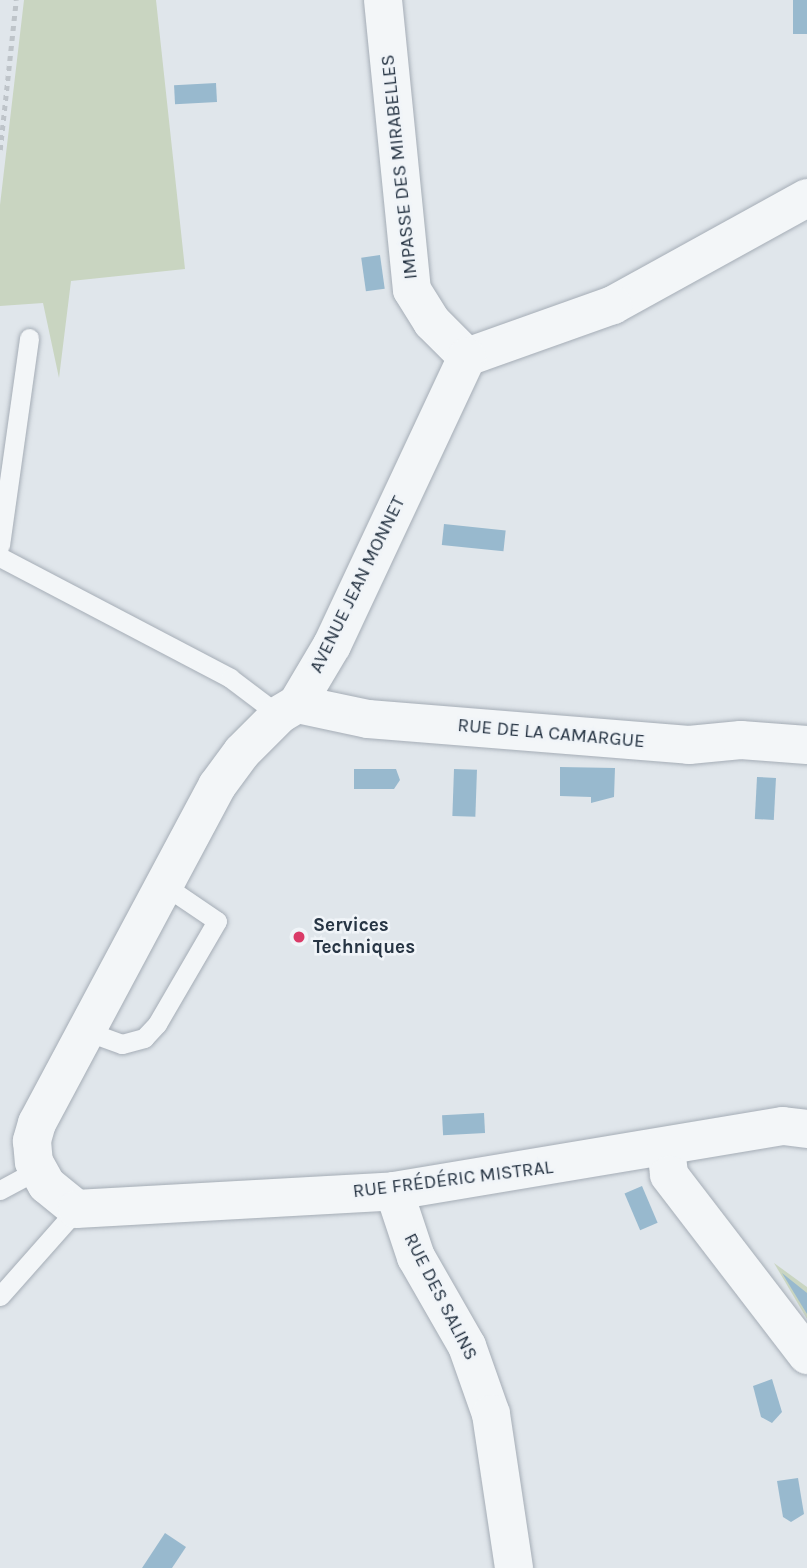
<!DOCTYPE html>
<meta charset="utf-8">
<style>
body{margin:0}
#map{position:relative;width:807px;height:1568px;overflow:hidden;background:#e0e6eb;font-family:Karla,sans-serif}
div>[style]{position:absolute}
.green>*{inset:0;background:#c9d5c1}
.water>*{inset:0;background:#98b9ce;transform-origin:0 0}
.path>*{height:4.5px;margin-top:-2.25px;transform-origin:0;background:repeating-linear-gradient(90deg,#bec4c9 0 5px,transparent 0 10px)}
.roads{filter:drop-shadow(0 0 2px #a5adb6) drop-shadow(0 0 2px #a5adb6)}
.service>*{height:19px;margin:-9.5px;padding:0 9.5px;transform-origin:9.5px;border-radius:9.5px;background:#f3f6f8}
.minor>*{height:38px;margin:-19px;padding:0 19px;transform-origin:19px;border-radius:19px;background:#f3f6f8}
.dots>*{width:19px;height:19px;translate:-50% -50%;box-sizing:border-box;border:4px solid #f0f4f8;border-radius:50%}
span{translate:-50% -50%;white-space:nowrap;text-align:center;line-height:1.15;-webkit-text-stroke:5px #f0f4f8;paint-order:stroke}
.street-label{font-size:19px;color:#273544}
.poi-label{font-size:19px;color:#273544;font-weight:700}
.left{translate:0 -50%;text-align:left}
</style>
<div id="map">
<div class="green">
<div style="clip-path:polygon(24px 0,156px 0,185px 269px,71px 281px,59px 378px,43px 303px,0 306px,0 205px)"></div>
<div style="clip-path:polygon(774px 1263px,807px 1287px,807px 1319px)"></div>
</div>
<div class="water">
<div style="left:793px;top:0;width:14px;height:34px"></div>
<div style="left:216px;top:83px;width:19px;height:42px;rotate:87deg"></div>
<div style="left:380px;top:255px;width:34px;height:19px;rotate:82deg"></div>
<div style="left:444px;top:524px;width:62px;height:21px;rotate:6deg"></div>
<div style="clip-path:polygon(560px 767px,615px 768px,614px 797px,591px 803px,591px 797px,560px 796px)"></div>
<div style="clip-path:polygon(354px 769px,396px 769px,400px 780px,394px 789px,354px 789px)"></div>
<div style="left:454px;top:769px;width:23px;height:47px;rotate:2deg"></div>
<div style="left:757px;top:777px;width:19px;height:42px;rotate:3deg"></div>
<div style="left:484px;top:1113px;width:20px;height:42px;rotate:87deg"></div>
<div style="left:642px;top:1186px;width:40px;height:19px;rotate:67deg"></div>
<div style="clip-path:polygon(782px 1273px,807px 1293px,807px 1314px)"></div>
<div style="clip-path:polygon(772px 1379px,782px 1412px,772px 1423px,761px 1417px,753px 1386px)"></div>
<div style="clip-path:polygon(798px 1478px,804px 1514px,791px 1522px,783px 1517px,777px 1481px)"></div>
<div style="clip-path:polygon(165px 1533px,186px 1547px,172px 1568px,142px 1568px)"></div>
</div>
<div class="path">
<div style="left:0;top:150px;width:151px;rotate:-83.9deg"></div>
</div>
<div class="roads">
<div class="service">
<div style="left:0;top:545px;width:209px;rotate:-82deg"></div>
<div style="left:0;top:557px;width:260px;rotate:27.7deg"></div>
<div style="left:230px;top:678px;width:61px;rotate:37.1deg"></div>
<div style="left:86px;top:1031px;width:38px;rotate:20deg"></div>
<div style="left:122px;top:1044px;width:23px;rotate:-15deg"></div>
<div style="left:144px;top:1038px;width:19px;rotate:-47deg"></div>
<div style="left:157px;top:1024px;width:119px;rotate:-59.8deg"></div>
<div style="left:217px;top:921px;width:64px;rotate:-145.8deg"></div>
<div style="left:0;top:1190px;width:42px;rotate:-28.4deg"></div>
<div style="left:0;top:1296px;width:116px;rotate:-48.5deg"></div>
</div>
<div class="minor">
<div style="left:383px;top:0;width:291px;rotate:84.3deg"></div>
<div style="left:412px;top:290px;width:38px;rotate:58deg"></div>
<div style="left:432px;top:322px;width:49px;rotate:45deg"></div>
<div style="left:807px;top:198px;width:222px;rotate:151.1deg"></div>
<div style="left:613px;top:305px;width:155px;rotate:160.4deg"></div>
<div style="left:467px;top:357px;width:318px;rotate:115.1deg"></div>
<div style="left:332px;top:645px;width:69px;rotate:120.7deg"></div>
<div style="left:297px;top:704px;width:21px;rotate:149deg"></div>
<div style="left:279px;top:715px;width:52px;rotate:135deg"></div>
<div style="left:242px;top:752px;width:42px;rotate:126.3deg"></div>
<div style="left:217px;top:786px;width:382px;rotate:118.1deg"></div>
<div style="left:37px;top:1123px;width:19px;rotate:106deg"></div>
<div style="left:32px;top:1141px;width:21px;rotate:85deg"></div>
<div style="left:34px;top:1162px;width:26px;rotate:61deg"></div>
<div style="left:47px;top:1185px;width:38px;rotate:39deg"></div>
<div style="left:77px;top:1209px;width:318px;rotate:-3.2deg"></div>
<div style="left:394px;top:1191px;width:394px;rotate:-9.5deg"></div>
<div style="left:783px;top:1126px;width:24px;rotate:7deg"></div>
<div style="left:297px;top:704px;width:73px;rotate:11.9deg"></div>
<div style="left:368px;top:719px;width:322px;rotate:4.6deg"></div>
<div style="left:689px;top:745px;width:52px;rotate:-5.5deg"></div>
<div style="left:741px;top:740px;width:66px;rotate:4.3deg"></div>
<div style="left:666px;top:1149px;width:26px;rotate:83deg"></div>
<div style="left:669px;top:1175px;width:227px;rotate:52.5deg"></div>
<div style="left:394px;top:1191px;width:70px;rotate:71.6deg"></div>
<div style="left:416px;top:1257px;width:103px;rotate:60.2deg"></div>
<div style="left:467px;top:1346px;width:72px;rotate:70.6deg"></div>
<div style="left:491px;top:1414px;width:156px;rotate:81.5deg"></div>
</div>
</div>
<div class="dots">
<div style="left:299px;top:937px;background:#da3b68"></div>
</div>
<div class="street-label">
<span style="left:400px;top:167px;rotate:-96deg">IMPASSE DES MIRABELLES</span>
<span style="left:358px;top:585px;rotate:-64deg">AVENUE JEAN MONNET</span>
<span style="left:551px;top:734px;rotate:5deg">RUE DE LA CAMARGUE</span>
<span style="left:453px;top:1180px;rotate:-7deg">RUE FRÉDÉRIC MISTRAL</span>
<span style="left:440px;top:1297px;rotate:63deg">RUE DES SALINS</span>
</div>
<div class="poi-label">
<span class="left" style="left:313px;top:937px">Services<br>Techniques</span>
</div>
</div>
